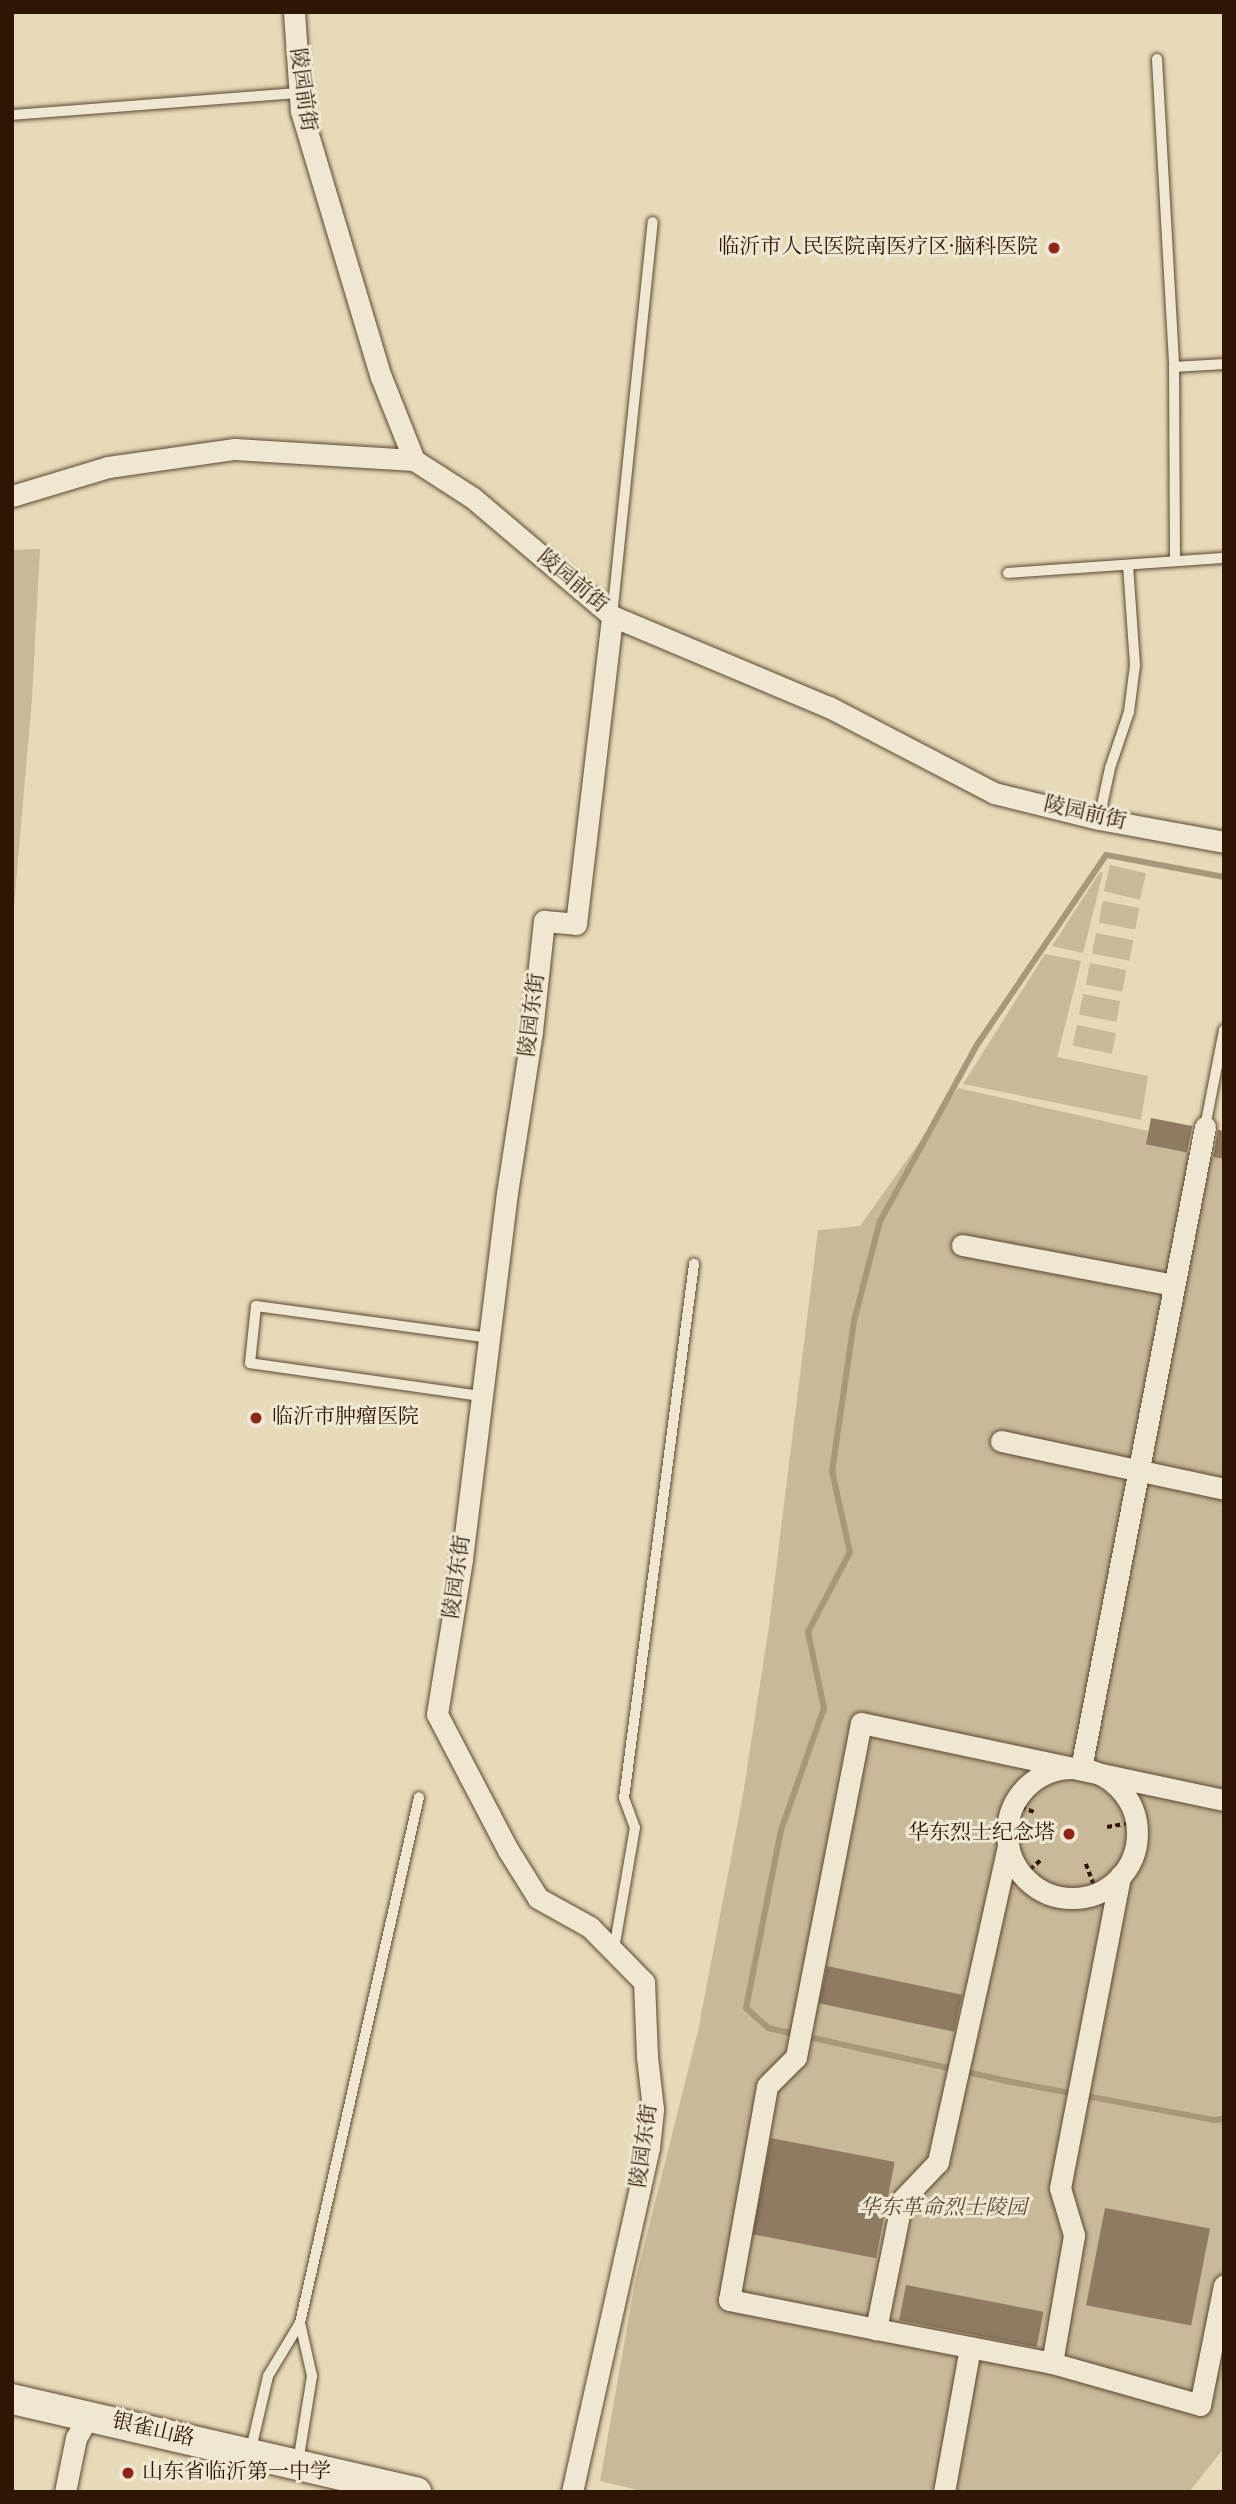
<!DOCTYPE html>
<meta charset="utf-8">
<style>
body{margin:0}
#map{position:relative;width:1236px;height:2504px;overflow:hidden;background:#e6dab8;font-family:"IM FELL English","Noto Serif SC",serif}
div>[style]{position:absolute}
.green>*{inset:0;background:#c7b999;transform-origin:0 0}
.stream>*{height:6px;margin:-3px;padding:0 3px;transform-origin:3px;border-radius:3px;background:#a7977b}
.building>*{inset:0;background:#8e7b62;transform-origin:0 0}
.path>*{height:3.5px;margin-top:-1.75px;transform-origin:0;background:repeating-linear-gradient(90deg,#2e1504 0 5px,transparent 0 8.5px)}
.roads{filter:drop-shadow(0 0 2px #5c4631) drop-shadow(0 0 2px #5c4631)}
.lane>*{height:10px;margin:-5px;padding:0 5px;transform-origin:5px;border-radius:5px;background:#efe7d1}
.street>*{height:21px;margin:-10.5px;padding:0 10.5px;transform-origin:10.5px;border-radius:10.5px;background:#efe7d1}
.street>.ring{margin:-10.5px;padding:0;box-sizing:content-box;background:none;border:21px solid #efe7d1;border-radius:50%}
.secondary>*{height:30px;margin:-15px;padding:0 15px;transform-origin:15px;border-radius:15px;background:#efe7d1}
.dots>*{width:19px;height:19px;translate:-50% -50%;box-sizing:border-box;border:4px solid #efe7d1;border-radius:50%}
span{translate:-50% -50%;white-space:nowrap;text-align:center;line-height:1.15;-webkit-text-stroke:6px #efe7d1;paint-order:stroke}
.street-label{font-size:21px;color:#2e1504}
.poi-label{font-size:21px;color:#2e1504}
.right{translate:-100% -50%;text-align:right}
.left{translate:0 -50%;text-align:left}
.park-label{font-size:21px;color:#5c4631;font-style:italic}
.frame{position:absolute;inset:0;border:14px solid #2e1504;pointer-events:none}
</style>
<div id="map">
<div class="green">
<div style="clip-path:polygon(40px 549px,32px 698px,12px 929px,12px 550px)"></div>
<div style="left:1110px;top:865px;width:37px;height:27px;rotate:13deg"></div>
<div style="clip-path:polygon(1100px 872px,1103px 872px,1083px 953px,1052px 946px)"></div>
<div style="left:1103px;top:901px;width:37px;height:22px;rotate:11deg"></div>
<div style="left:1096px;top:933px;width:38px;height:21px;rotate:11deg"></div>
<div style="clip-path:polygon(1045px 954px,1081px 961px,1057px 1057px,1148px 1076px,1141px 1120px,963px 1084px)"></div>
<div style="left:1090px;top:963px;width:37px;height:22px;rotate:11deg"></div>
<div style="left:1083px;top:994px;width:38px;height:21px;rotate:11deg"></div>
<div style="left:1077px;top:1025px;width:40px;height:21px;rotate:12deg"></div>
<div style="clip-path:polygon(958px 1088px,1148px 1131px,1146px 1145px,1224px 1159px,1224px 2448px,1189px 2492px,646px 2492px,600px 2481px,635px 2282px,698px 2031px,743px 1795px,769px 1626px,818px 1230px,860px 1226px)"></div>
</div>
<div class="stream">
<div style="left:1224px;top:877px;width:120px;rotate:-169.4deg"></div>
<div style="left:1106px;top:855px;width:227px;rotate:124.2deg"></div>
<div style="left:978px;top:1043px;width:203px;rotate:118.8deg"></div>
<div style="left:880px;top:1221px;width:103px;rotate:104.6deg"></div>
<div style="left:854px;top:1321px;width:152px;rotate:98.3deg"></div>
<div style="left:832px;top:1471px;width:83px;rotate:77.5deg"></div>
<div style="left:850px;top:1552px;width:90px;rotate:117.7deg"></div>
<div style="left:808px;top:1632px;width:78px;rotate:78.1deg"></div>
<div style="left:824px;top:1708px;width:129px;rotate:109.4deg"></div>
<div style="left:781px;top:1830px;width:181px;rotate:101.1deg"></div>
<div style="left:746px;top:2008px;width:30px;rotate:42deg"></div>
<div style="left:768px;top:2028px;width:245px;rotate:12.5deg"></div>
<div style="left:1007px;top:2081px;width:211px;rotate:10.7deg"></div>
<div style="left:1214px;top:2120px;width:10px;rotate:-6deg"></div>
</div>
<div class="building">
<div style="left:1151px;top:1118px;width:42px;height:27px;rotate:11deg"></div>
<div style="clip-path:polygon(1218px 1130px,1224px 1131px,1224px 1159px,1213px 1157px)"></div>
<div style="left:827px;top:1966px;width:138px;height:38px;rotate:12deg"></div>
<div style="left:771px;top:2138px;width:126px;height:98px;rotate:11deg"></div>
<div style="left:1105px;top:2208px;width:107px;height:99px;rotate:11deg"></div>
<div style="left:906px;top:2285px;width:140px;height:36px;rotate:11deg"></div>
</div>
<div class="path">
<div style="left:1013px;top:1804px;width:25px;rotate:21deg"></div>
<div style="left:1107px;top:1827px;width:29px;rotate:-10deg"></div>
<div style="left:1086px;top:1864px;width:28px;rotate:69deg"></div>
<div style="left:1023px;top:1875px;width:25px;rotate:-40deg"></div>
</div>
<div class="roads">
<div class="lane">
<div style="left:1157px;top:59px;width:308px;rotate:86.8deg"></div>
<div style="left:1174px;top:367px;width:194px;rotate:89.7deg"></div>
<div style="left:12px;top:115px;width:288px;rotate:-4.4deg"></div>
<div style="left:1174px;top:367px;width:50px;rotate:-3.4deg"></div>
<div style="left:1008px;top:573px;width:217px;rotate:-4deg"></div>
<div style="left:612px;top:616px;width:396px;rotate:-84.1deg"></div>
<div style="left:1099px;top:819px;width:52px;rotate:-77.8deg"></div>
<div style="left:1110px;top:768px;width:59px;rotate:-71.3deg"></div>
<div style="left:1129px;top:712px;width:47px;rotate:-82.7deg"></div>
<div style="left:1135px;top:665px;width:100px;rotate:-94deg"></div>
<div style="left:1205px;top:1127px;width:99px;rotate:-78.9deg"></div>
<div style="left:481px;top:1396px;width:233px;rotate:-171.9deg"></div>
<div style="left:250px;top:1363px;width:57px;rotate:-84deg"></div>
<div style="left:256px;top:1306px;width:235px;rotate:7.8deg"></div>
<div style="left:614px;top:1949px;width:123px;rotate:-80.2deg"></div>
<div style="left:635px;top:1828px;width:32px;rotate:-110deg"></div>
<div style="left:624px;top:1798px;width:539px;rotate:-82.53deg"></div>
<div style="left:300px;top:2323px;width:539px;rotate:-77.25deg"></div>
<div style="left:250px;top:2453px;width:79px;rotate:-76.8deg"></div>
<div style="left:268px;top:2376px;width:62px;rotate:-58.9deg"></div>
<div style="left:300px;top:2323px;width:54px;rotate:77.2deg"></div>
<div style="left:312px;top:2376px;width:87px;rotate:99.2deg"></div>
</div>
<div class="street">
<div style="left:294px;top:12px;width:99px;rotate:86deg"></div>
<div style="left:301px;top:111px;width:278px;rotate:73.3deg"></div>
<div style="left:381px;top:377px;width:89px;rotate:68.3deg"></div>
<div style="left:414px;top:460px;width:70px;rotate:32.8deg"></div>
<div style="left:473px;top:498px;width:182px;rotate:40.3deg"></div>
<div style="left:612px;top:616px;width:235px;rotate:22.8deg"></div>
<div style="left:829px;top:707px;width:186px;rotate:27.5deg"></div>
<div style="left:994px;top:793px;width:108px;rotate:13.9deg"></div>
<div style="left:1099px;top:819px;width:127px;rotate:10.4deg"></div>
<div style="left:12px;top:496px;width:100px;rotate:-16.8deg"></div>
<div style="left:108px;top:467px;width:128px;rotate:-8.1deg"></div>
<div style="left:235px;top:449px;width:179px;rotate:3.5deg"></div>
<div style="left:962px;top:1245px;width:215px;rotate:10.7deg"></div>
<div style="left:1001px;top:1441px;width:228px;rotate:12.1deg"></div>
<div style="left:1081px;top:1768px;width:653px;rotate:-79.05deg"></div>
<div class="ring" style="left:1007px;top:1768px;width:109px;height:109px"></div>
<div style="left:1008px;top:1846px;width:324px;rotate:102.5deg"></div>
<div style="left:938px;top:2162px;width:52px;rotate:133.5deg"></div>
<div style="left:902px;top:2200px;width:132px;rotate:101.4deg"></div>
<div style="left:876px;top:2329px;width:179px;rotate:10.9deg"></div>
<div style="left:1052px;top:2363px;width:130px;rotate:-80.2deg"></div>
<div style="left:1074px;top:2235px;width:49px;rotate:-106.6deg"></div>
<div style="left:1060px;top:2188px;width:318px;rotate:-79.1deg"></div>
<div style="left:876px;top:2329px;width:150px;rotate:-168.8deg"></div>
<div style="left:729px;top:2300px;width:217px;rotate:-79.9deg"></div>
<div style="left:767px;top:2086px;width:41px;rotate:-45deg"></div>
<div style="left:796px;top:2057px;width:340px;rotate:-79deg"></div>
<div style="left:861px;top:1723px;width:371px;rotate:12deg"></div>
<div style="left:1052px;top:2363px;width:154px;rotate:15.8deg"></div>
<div style="left:1200px;top:2405px;width:122px;rotate:-78.7deg"></div>
<div style="left:65px;top:2492px;width:55px;rotate:-78.5deg"></div>
<div style="left:76px;top:2438px;width:24px;rotate:-60deg"></div>
<div style="left:572px;top:2492px;width:353px;rotate:-77.4deg"></div>
<div style="left:649px;top:2148px;width:39px;rotate:-84deg"></div>
<div style="left:653px;top:2109px;width:53px;rotate:-96.5deg"></div>
<div style="left:647px;top:2056px;width:74px;rotate:-92.3deg"></div>
<div style="left:644px;top:1982px;width:77px;rotate:-134.5deg"></div>
<div style="left:590px;top:1927px;width:60px;rotate:-150.9deg"></div>
<div style="left:538px;top:1898px;width:57px;rotate:-122deg"></div>
<div style="left:508px;top:1850px;width:153px;rotate:-117.6deg"></div>
<div style="left:437px;top:1714px;width:157px;rotate:-80.8deg"></div>
<div style="left:462px;top:1559px;width:369px;rotate:-83deg"></div>
<div style="left:507px;top:1193px;width:164px;rotate:-81.2deg"></div>
<div style="left:532px;top:1031px;width:111px;rotate:-83.8deg"></div>
<div style="left:544px;top:921px;width:32px;rotate:5deg"></div>
<div style="left:576px;top:924px;width:310px;rotate:-83.3deg"></div>
<div style="left:944px;top:2492px;width:147px;rotate:-79.8deg"></div>
</div>
<div class="secondary">
<div style="left:12px;top:2399px;width:415px;rotate:13deg"></div>
</div>
</div>
<div class="dots">
<div style="left:1054px;top:248px;background:#8f2418"></div>
<div style="left:256px;top:1418px;background:#8f2418"></div>
<div style="left:1069px;top:1834px;background:#8f2418"></div>
<div style="left:128px;top:2473px;background:#8f2418"></div>
</div>
<div class="street-label">
<span style="left:302px;top:90px;rotate:82deg">陵园前街</span>
<span style="left:572px;top:582px;rotate:40deg">陵园前街</span>
<span style="left:1085px;top:814px;rotate:13deg">陵园前街</span>
<span style="left:533px;top:1015px;rotate:-83deg">陵园东街</span>
<span style="left:458px;top:1577px;rotate:-82deg">陵园东街</span>
<span style="left:645px;top:2146px;rotate:-82deg">陵园东街</span>
<span style="left:153px;top:2431px;rotate:13deg">银雀山路</span>
</div>
<div class="poi-label">
<span class="right" style="left:1038px;top:248px">临沂市人民医院南医疗区·脑科医院</span>
<span class="left" style="left:272px;top:1418px">临沂市肿瘤医院</span>
<span class="right" style="left:1055px;top:1834px">华东烈士纪念塔</span>
<span class="left" style="left:142px;top:2473px">山东省临沂第一中学</span>
</div>
<div class="park-label">
<span style="left:943px;top:2209px">华东革命烈士陵园</span>
</div>
<div class="frame"></div>
</div>
